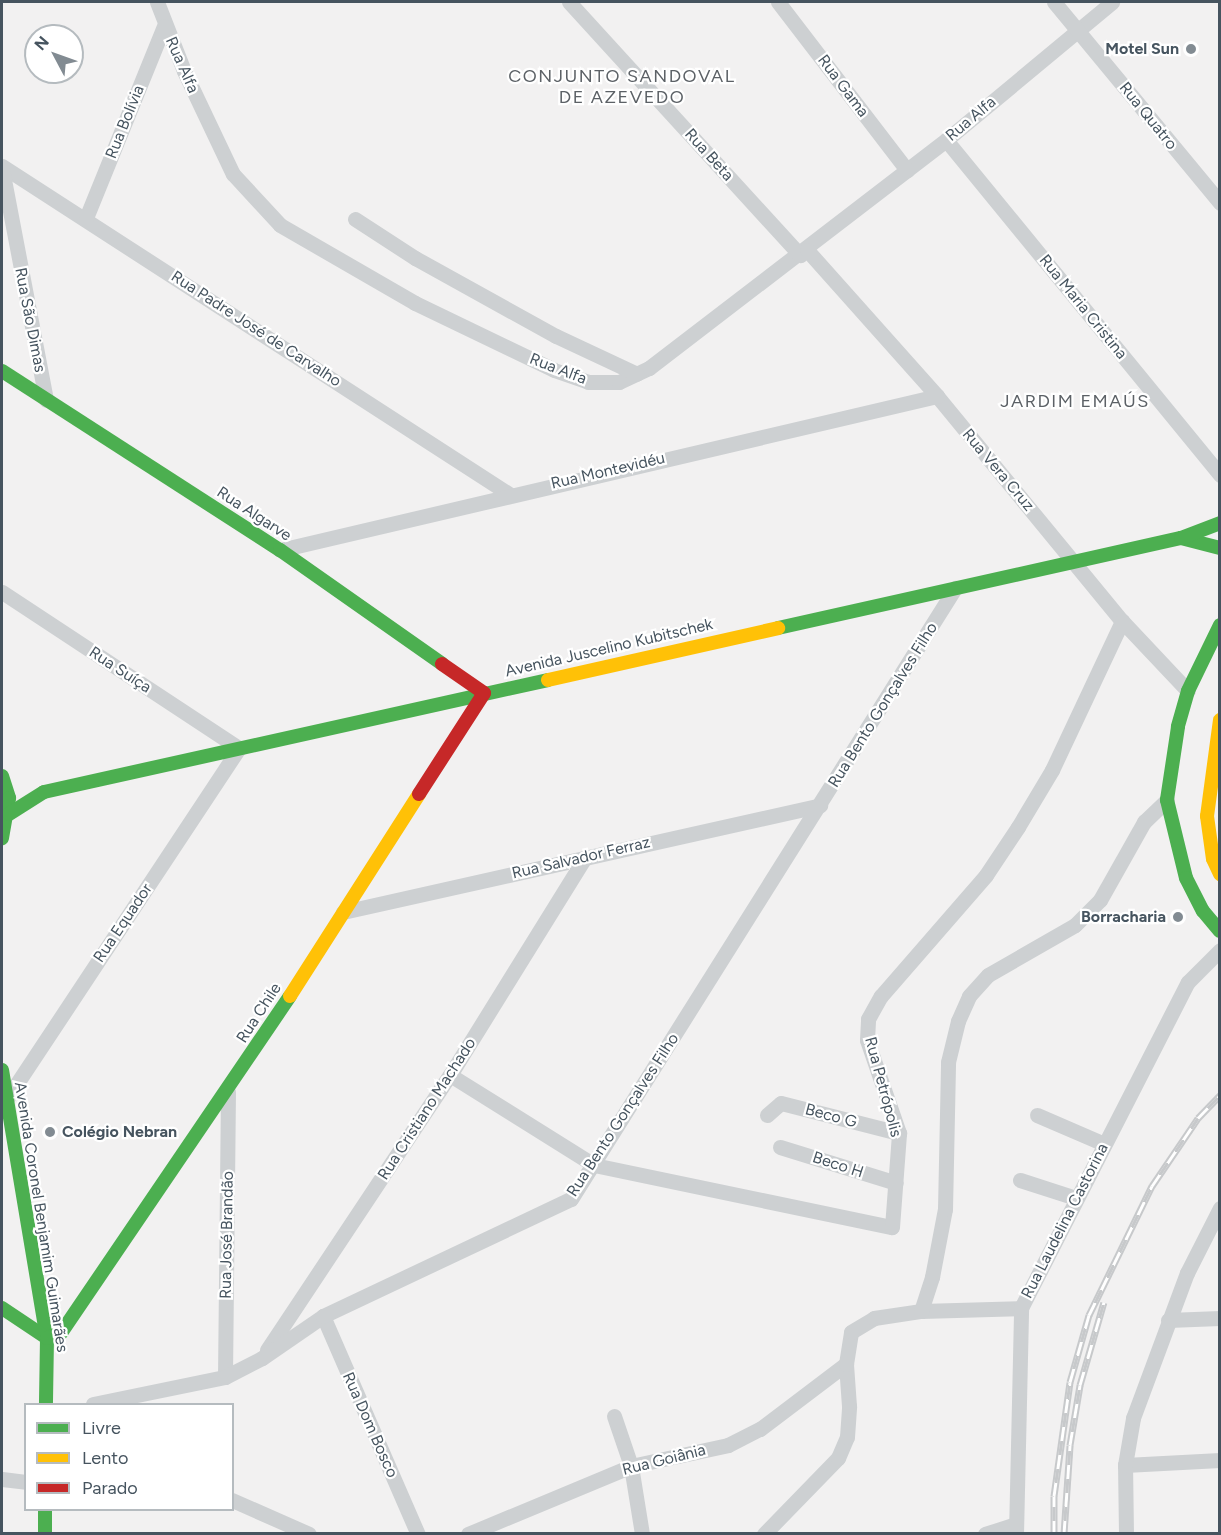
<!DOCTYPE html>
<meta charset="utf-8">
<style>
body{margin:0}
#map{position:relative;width:1221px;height:1535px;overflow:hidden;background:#f2f1f1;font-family:Figtree,sans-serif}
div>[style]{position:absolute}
.street>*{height:15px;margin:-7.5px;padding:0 7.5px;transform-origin:7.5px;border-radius:7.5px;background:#cdd0d2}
.fast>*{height:14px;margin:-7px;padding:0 7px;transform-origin:7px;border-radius:7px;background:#4caf50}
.slow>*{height:14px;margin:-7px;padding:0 7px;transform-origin:7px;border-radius:7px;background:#ffc107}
.jam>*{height:14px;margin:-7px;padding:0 7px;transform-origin:7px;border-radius:7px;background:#c62828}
.rail>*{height:7px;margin-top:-3.5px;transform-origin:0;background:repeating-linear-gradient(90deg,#fff 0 14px,#c7c9cb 0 28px);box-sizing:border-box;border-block:2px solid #c7c9cb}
.dots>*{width:16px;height:16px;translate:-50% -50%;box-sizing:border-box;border:3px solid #fff;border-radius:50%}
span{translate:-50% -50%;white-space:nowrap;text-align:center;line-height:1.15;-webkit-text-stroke:4.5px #fff;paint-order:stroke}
.poi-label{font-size:16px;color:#46545f;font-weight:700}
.right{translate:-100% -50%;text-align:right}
.left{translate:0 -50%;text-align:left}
.street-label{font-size:16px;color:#46545f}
.neighbourhood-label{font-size:18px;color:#5c6166;letter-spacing:1.5px}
.frame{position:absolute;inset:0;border:3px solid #46545f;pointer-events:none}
.legend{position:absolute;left:24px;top:1403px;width:210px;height:108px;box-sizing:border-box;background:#fff;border:2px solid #b5bbbf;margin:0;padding:8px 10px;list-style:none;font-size:18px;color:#46545f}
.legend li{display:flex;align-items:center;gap:12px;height:30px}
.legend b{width:30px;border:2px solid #b5bbbf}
.north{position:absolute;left:24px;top:24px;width:60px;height:60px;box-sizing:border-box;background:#fff;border:2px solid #b5bbbf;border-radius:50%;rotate:311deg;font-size:16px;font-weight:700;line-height:24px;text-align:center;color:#46545f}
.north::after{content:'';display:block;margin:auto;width:21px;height:27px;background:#828b92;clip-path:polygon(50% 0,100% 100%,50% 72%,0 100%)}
</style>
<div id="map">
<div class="street">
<div style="left:157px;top:2px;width:74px;rotate:68.6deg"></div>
<div style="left:184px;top:71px;width:114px;rotate:64.6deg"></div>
<div style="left:233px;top:174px;width:69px;rotate:47.3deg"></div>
<div style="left:280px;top:225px;width:156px;rotate:30deg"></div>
<div style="left:415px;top:303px;width:154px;rotate:25.7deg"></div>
<div style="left:554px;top:370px;width:36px;rotate:19deg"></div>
<div style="left:588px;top:382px;width:31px"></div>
<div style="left:619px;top:382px;width:33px;rotate:-25deg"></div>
<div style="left:649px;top:368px;width:374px;rotate:-37.5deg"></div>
<div style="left:946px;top:140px;width:216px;rotate:-39.7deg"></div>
<div style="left:569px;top:2px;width:343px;rotate:47.6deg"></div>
<div style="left:778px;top:2px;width:212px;rotate:52.5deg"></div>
<div style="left:1054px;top:2px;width:261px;rotate:50.4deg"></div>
<div style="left:946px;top:140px;width:433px;rotate:50.7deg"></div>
<div style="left:2px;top:166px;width:604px;rotate:32.9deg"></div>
<div style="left:2px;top:169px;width:235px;rotate:79.2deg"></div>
<div style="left:86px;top:218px;width:207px;rotate:-67.9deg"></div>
<div style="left:355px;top:219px;width:72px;rotate:33deg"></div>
<div style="left:415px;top:258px;width:161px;rotate:29deg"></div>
<div style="left:556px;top:336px;width:89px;rotate:25.1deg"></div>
<div style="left:807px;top:250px;width:195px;rotate:48.3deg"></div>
<div style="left:937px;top:396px;width:291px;rotate:50.6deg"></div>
<div style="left:1122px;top:621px;width:96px;rotate:46.7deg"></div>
<div style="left:280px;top:550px;width:675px;rotate:-13.19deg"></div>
<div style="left:2px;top:592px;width:284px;rotate:33.4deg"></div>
<div style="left:239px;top:748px;width:420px;rotate:123.5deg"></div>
<div style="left:7px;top:1098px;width:4px;rotate:-146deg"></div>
<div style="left:343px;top:912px;width:489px;rotate:-12.6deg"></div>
<div style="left:450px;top:1075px;width:170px;rotate:32deg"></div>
<div style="left:594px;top:1165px;width:304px;rotate:11.8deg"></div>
<div style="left:892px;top:1227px;width:94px;rotate:-85.7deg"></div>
<div style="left:899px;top:1133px;width:98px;rotate:-109deg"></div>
<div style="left:867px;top:1040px;width:21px;rotate:-87deg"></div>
<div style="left:868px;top:1019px;width:26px;rotate:-61deg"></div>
<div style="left:881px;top:996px;width:160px;rotate:-49deg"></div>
<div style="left:986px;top:875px;width:58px;rotate:-56.3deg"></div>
<div style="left:1018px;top:827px;width:66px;rotate:-59.2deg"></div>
<div style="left:1052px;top:770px;width:165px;rotate:-64.8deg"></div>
<div style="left:767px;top:1115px;width:18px;rotate:-41deg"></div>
<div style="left:781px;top:1103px;width:122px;rotate:14.3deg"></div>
<div style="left:1037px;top:1115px;width:73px;rotate:23.4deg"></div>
<div style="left:780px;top:1147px;width:121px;rotate:17.2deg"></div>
<div style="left:1020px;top:1180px;width:59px;rotate:17.8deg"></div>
<div style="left:921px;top:1311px;width:100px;rotate:-1.7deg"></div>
<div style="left:323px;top:1316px;width:238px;rotate:66.5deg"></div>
<div style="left:1168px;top:1320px;width:52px;rotate:-2.2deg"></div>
<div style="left:267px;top:1350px;width:330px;rotate:-56.4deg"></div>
<div style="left:450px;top:1075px;width:256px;rotate:-58.2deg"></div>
<div style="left:225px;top:1377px;width:285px;rotate:-89.4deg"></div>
<div style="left:93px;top:1404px;width:135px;rotate:-11.6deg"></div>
<div style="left:225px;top:1377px;width:42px;rotate:-27.2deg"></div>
<div style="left:262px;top:1358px;width:74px;rotate:-34.5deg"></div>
<div style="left:323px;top:1316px;width:274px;rotate:-25.3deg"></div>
<div style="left:571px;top:1199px;width:722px;rotate:-57.85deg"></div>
<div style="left:614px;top:1416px;width:53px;rotate:71.2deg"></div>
<div style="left:631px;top:1466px;width:69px;rotate:80.8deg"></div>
<div style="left:1125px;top:1465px;width:95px;rotate:-3deg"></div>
<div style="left:2px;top:1479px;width:24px;rotate:7deg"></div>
<div style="left:232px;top:1500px;width:84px;rotate:23.8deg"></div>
<div style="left:468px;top:1534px;width:177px;rotate:-22.6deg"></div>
<div style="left:631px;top:1466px;width:99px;rotate:-12.2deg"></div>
<div style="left:728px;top:1445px;width:36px;rotate:-27deg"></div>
<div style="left:760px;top:1429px;width:108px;rotate:-37.1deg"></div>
<div style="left:764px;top:1534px;width:106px;rotate:-45.8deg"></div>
<div style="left:838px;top:1458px;width:23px;rotate:-67deg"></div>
<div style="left:847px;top:1437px;width:31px;rotate:-86deg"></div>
<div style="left:849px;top:1406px;width:42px;rotate:-94.1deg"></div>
<div style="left:846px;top:1364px;width:32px;rotate:-81deg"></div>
<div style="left:851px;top:1332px;width:27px;rotate:-31deg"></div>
<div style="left:874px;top:1318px;width:48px;rotate:-8.5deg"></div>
<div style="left:921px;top:1311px;width:36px;rotate:-72deg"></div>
<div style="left:932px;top:1277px;width:69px;rotate:-79.2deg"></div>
<div style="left:945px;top:1209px;width:147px;rotate:-88.8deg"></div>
<div style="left:948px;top:1062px;width:42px;rotate:-76.3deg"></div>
<div style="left:958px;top:1021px;width:27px;rotate:-66deg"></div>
<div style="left:969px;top:996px;width:28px;rotate:-48deg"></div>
<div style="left:988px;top:975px;width:100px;rotate:-29.9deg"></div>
<div style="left:1075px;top:925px;width:35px;rotate:-45deg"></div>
<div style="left:1100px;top:900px;width:90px;rotate:-60.6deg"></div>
<div style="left:1144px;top:822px;width:32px;rotate:-44deg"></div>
<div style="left:985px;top:1534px;width:32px;rotate:-18deg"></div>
<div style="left:1016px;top:1534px;width:226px;rotate:-88.7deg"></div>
<div style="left:1021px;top:1308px;width:366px;rotate:-62.9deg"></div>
<div style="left:1188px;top:982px;width:45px;rotate:-45deg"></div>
<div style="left:1126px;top:1534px;width:69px;rotate:-90.8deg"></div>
<div style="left:1125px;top:1465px;width:48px;rotate:-80.3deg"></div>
<div style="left:1133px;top:1418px;width:155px;rotate:-69.6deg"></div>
<div style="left:1187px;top:1273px;width:73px;rotate:-63.1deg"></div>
</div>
<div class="fast">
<div style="left:2px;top:371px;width:331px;rotate:32.8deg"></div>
<div style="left:280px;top:550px;width:198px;rotate:35.1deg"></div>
<div style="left:1181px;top:538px;width:40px;rotate:14.4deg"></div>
<div style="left:1220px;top:625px;width:73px;rotate:115.9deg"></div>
<div style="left:1188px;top:691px;width:37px;rotate:106deg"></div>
<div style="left:1178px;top:727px;width:74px;rotate:98.6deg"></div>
<div style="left:1167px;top:800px;width:80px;rotate:76.3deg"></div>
<div style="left:1186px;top:878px;width:37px;rotate:63deg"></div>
<div style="left:1203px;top:911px;width:26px;rotate:50deg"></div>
<div style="left:778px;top:628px;width:413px;rotate:-12.6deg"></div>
<div style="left:1181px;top:538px;width:42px;rotate:-21deg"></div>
<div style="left:2px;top:776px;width:23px;rotate:72deg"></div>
<div style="left:9px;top:798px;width:41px;rotate:99.9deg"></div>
<div style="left:9px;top:814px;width:41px;rotate:-32.2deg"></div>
<div style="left:44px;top:792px;width:516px;rotate:-12.53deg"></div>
<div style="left:2px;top:1070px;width:272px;rotate:80.5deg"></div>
<div style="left:47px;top:1338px;width:66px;rotate:90.9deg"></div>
<div style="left:2px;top:1308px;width:54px;rotate:33.7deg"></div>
<div style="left:47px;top:1338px;width:15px;rotate:-20deg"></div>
<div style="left:61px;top:1333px;width:407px;rotate:-55.8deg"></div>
<div style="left:45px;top:1510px;width:24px;rotate:90deg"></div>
</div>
<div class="slow">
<div style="left:548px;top:680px;width:236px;rotate:-12.7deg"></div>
<div style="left:1220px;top:720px;width:97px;rotate:97.7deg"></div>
<div style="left:1207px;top:816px;width:43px;rotate:82.1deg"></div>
<div style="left:1213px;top:859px;width:17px;rotate:65deg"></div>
<div style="left:290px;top:996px;width:240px;rotate:-57.4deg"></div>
</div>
<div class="jam">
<div style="left:419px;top:794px;width:120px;rotate:-57.2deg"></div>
<div style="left:484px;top:693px;width:51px;rotate:-145.4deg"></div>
</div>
<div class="rail">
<div style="left:1054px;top:1534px;width:38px;rotate:-90deg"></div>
<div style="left:1054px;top:1496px;width:115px;rotate:-82deg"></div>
<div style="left:1070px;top:1382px;width:70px;rotate:-74.2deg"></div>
<div style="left:1089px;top:1315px;width:144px;rotate:-64deg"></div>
<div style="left:1152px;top:1186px;width:82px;rotate:-55.9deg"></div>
<div style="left:1198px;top:1118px;width:32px;rotate:-46deg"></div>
<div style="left:1064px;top:1534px;width:89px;rotate:-86.1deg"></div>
<div style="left:1070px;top:1445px;width:61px;rotate:-80.5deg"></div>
<div style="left:1080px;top:1385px;width:86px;rotate:-73.9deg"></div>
</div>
<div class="dots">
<div style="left:1191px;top:49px;background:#828b92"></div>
<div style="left:1178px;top:917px;background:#828b92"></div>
<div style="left:50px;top:1132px;background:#828b92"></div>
</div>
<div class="poi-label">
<span class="right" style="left:1179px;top:49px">Motel Sun</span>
<span class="right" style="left:1166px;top:917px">Borracharia</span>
<span class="left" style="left:62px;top:1132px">Colégio Nebran</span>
</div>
<div class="street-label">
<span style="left:182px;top:65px;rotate:66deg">Rua Alfa</span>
<span style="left:843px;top:86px;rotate:53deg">Rua Gama</span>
<span style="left:1148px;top:116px;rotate:51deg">Rua Quatro</span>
<span style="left:971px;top:119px;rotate:-40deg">Rua Alfa</span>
<span style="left:125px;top:122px;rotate:-68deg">Rua Bolívia</span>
<span style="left:709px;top:155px;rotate:48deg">Rua Beta</span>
<span style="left:1083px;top:307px;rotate:51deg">Rua Maria Cristina</span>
<span style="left:30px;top:320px;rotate:79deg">Rua São Dimas</span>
<span style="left:256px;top:329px;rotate:33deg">Rua Padre José de Carvalho</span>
<span style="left:558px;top:369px;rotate:21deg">Rua Alfa</span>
<span style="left:998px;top:470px;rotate:50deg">Rua Vera Cruz</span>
<span style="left:608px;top:471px;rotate:-13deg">Rua Montevidéu</span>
<span style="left:254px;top:514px;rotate:33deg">Rua Algarve</span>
<span style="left:609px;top:648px;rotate:-13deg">Avenida Juscelino Kubitschek</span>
<span style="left:120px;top:670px;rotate:33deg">Rua Suíça</span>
<span style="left:883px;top:705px;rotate:-58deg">Rua Bento Gonçalves Filho</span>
<span style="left:581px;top:858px;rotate:-13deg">Rua Salvador Ferraz</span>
<span style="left:123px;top:923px;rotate:-56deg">Rua Equador</span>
<span style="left:259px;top:1013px;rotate:-57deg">Rua Chile</span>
<span style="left:883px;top:1087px;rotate:75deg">Rua Petrópolis</span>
<span style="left:427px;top:1109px;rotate:-57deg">Rua Cristiano Machado</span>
<span style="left:623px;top:1115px;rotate:-57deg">Rua Bento Gonçalves Filho</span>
<span style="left:831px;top:1116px;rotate:15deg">Beco G</span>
<span style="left:838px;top:1165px;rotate:18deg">Beco H</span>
<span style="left:41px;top:1217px;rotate:81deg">Avenida Coronel Benjamim Guimarães</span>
<span style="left:1065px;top:1221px;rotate:-63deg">Rua Laudelina Castorina</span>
<span style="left:227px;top:1235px;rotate:-89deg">Rua José Brandão</span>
<span style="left:370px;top:1425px;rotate:66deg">Rua Dom Bosco</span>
<span style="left:664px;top:1460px;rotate:-14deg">Rua Goiânia</span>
</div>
<div class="neighbourhood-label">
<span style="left:622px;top:87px">CONJUNTO SANDOVAL<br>DE AZEVEDO</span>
<span style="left:1075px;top:401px">JARDIM EMAÚS</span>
</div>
<div class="frame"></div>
<ul class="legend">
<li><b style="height:8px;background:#4caf50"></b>Livre</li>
<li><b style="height:8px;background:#ffc107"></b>Lento</li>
<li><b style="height:8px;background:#c62828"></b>Parado</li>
</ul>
<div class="north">N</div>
</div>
